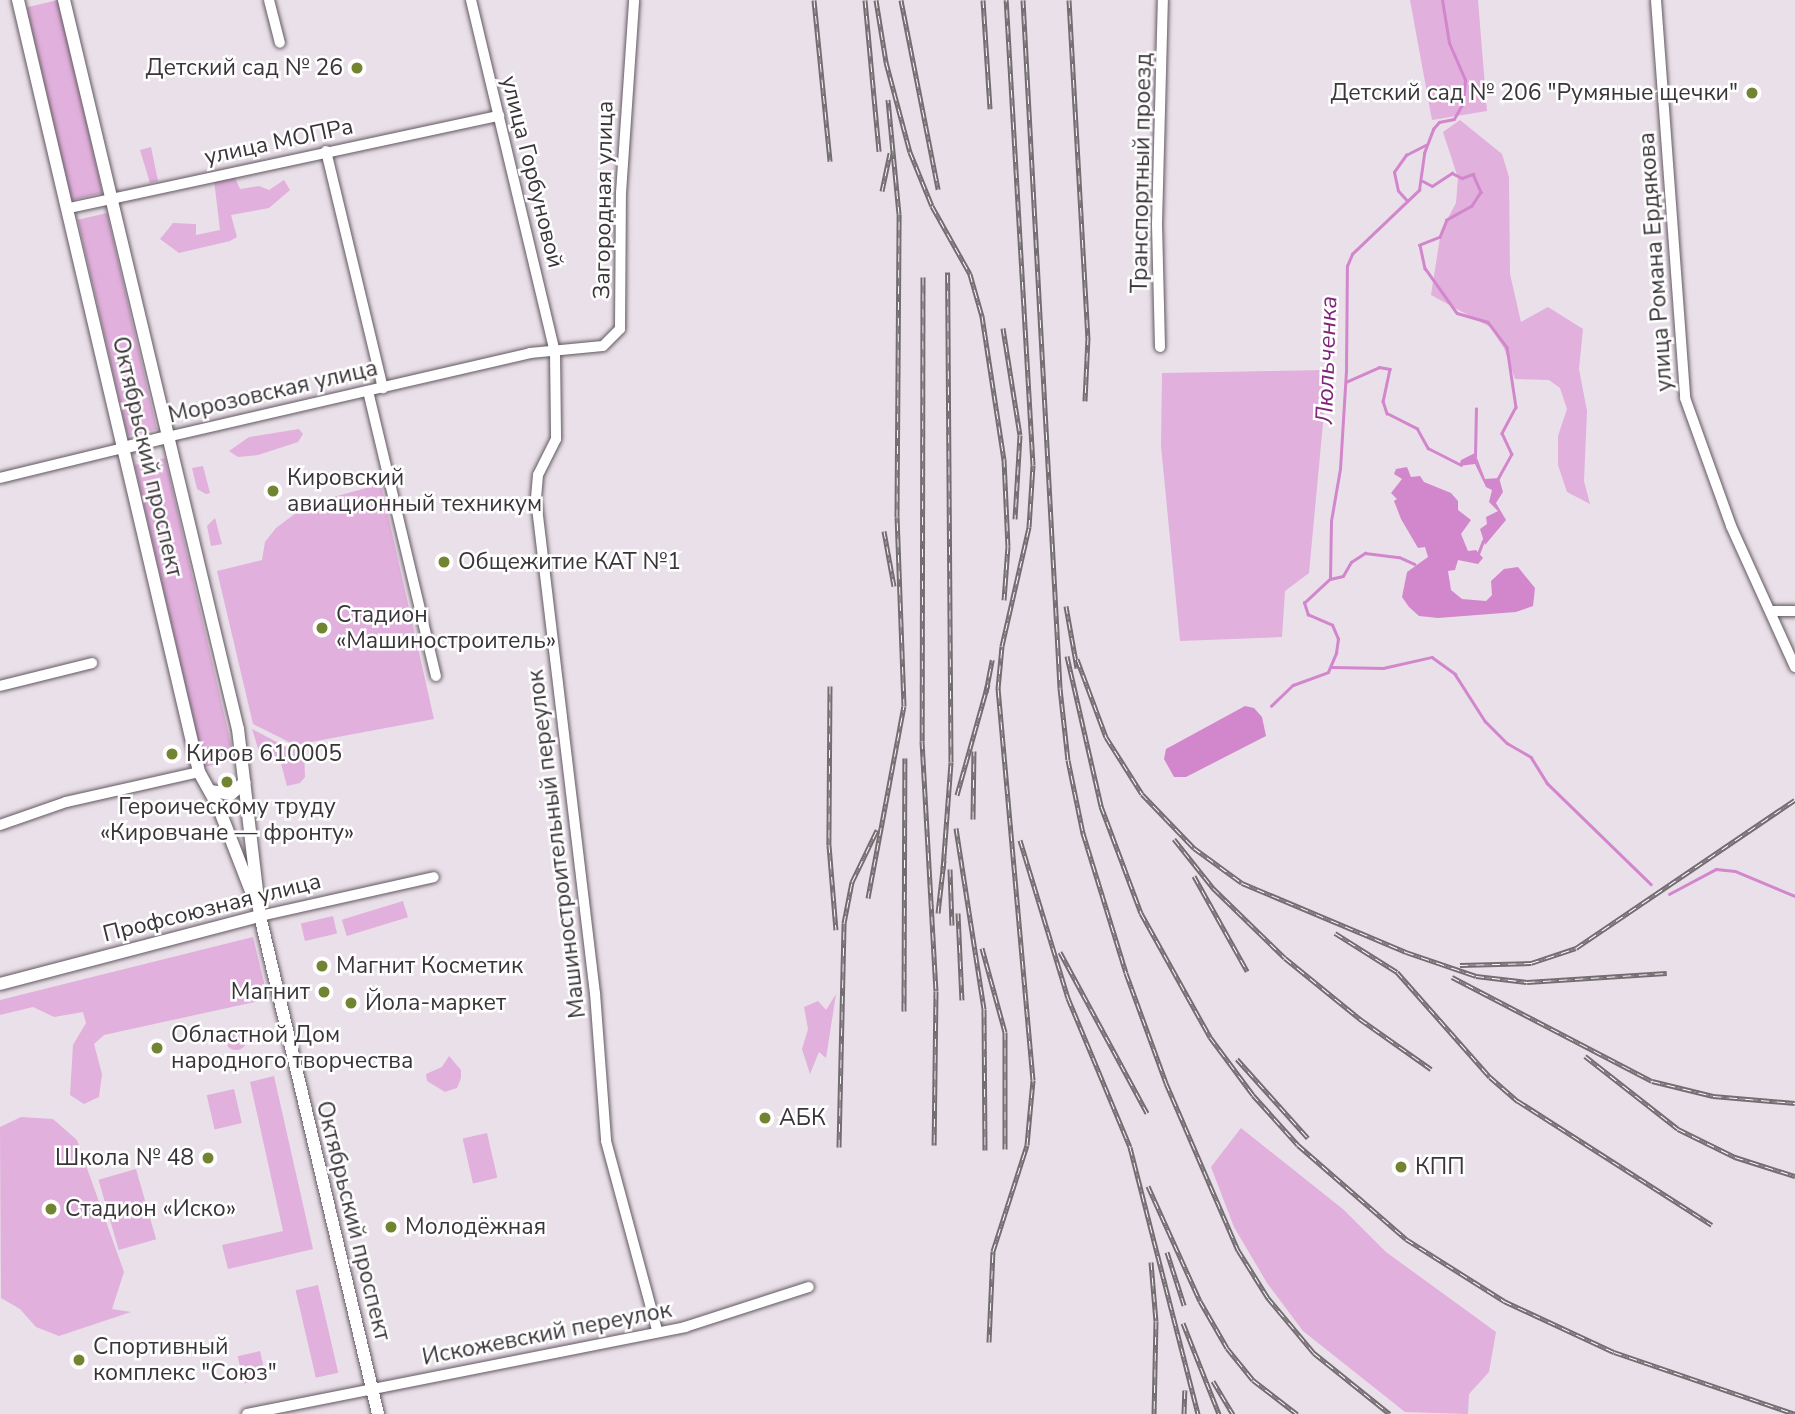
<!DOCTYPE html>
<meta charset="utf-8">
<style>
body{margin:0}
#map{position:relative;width:1795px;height:1414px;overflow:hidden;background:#eae0e9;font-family:"Nunito Sans",sans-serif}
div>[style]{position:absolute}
.green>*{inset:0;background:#e1b0dc;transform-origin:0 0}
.round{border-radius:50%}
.water>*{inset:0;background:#d287cc}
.stream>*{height:2.5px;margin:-1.25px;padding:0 1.25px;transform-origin:1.25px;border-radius:1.25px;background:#d287cc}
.roads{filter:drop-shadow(0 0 2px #615860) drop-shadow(0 0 2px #615860)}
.minor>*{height:10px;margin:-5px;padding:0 5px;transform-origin:5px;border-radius:5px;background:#fff}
.major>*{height:12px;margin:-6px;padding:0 6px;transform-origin:6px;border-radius:6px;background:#fff}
.rail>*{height:5px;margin-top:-2.5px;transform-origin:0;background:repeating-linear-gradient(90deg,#fff 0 8px,#736d72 0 16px);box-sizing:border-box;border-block:2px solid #736d72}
.dots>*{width:19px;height:19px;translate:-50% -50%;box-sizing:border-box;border:4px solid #fff;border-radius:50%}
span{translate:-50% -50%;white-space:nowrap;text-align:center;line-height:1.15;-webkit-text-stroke:5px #fff;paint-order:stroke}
.poi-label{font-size:23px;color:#393538}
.right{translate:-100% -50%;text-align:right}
.left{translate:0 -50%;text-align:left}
.street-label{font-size:23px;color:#393538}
.water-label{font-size:24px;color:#7f267b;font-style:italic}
</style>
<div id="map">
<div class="green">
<div style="left:58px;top:0;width:198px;height:32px;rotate:77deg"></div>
<div style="clip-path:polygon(1410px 0,1478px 0,1487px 111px,1432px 120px)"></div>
<div style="clip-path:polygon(1460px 120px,1502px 154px,1509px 177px,1510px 274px,1521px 322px,1548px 307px,1583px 329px,1579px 369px,1587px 411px,1584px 481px,1590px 504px,1567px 492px,1558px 465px,1558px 436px,1567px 409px,1560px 388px,1549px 380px,1515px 379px,1504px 348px,1490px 327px,1431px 295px,1441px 231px,1456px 203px,1458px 178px,1443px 132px)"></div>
<div style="clip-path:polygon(151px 147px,158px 181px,150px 183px,140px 150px)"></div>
<div style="clip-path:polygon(235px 178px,240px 189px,259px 186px,269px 190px,284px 180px,290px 190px,269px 208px,231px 215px,237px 237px,230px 241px,179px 253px,160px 239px,173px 223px,196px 224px,196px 235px,220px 230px,214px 180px)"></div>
<div style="left:107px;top:213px;width:222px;height:30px;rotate:77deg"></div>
<div style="clip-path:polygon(1328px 370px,1309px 573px,1285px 591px,1282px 637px,1180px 641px,1161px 446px,1162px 373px)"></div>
<div style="clip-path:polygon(299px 429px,303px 434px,298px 442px,258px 455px,238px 457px,229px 451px,249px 437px)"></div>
<div style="left:165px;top:458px;width:310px;height:31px;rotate:77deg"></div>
<div style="clip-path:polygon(203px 466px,210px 493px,206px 494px,197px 489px,192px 468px)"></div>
<div style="clip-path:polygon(381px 484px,434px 719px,295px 745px,253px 724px,217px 571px,262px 560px,265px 542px,276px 528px,308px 504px)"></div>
<div style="clip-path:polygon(215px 518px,222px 544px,211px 546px,207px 526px)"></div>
<div style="clip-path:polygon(252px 729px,290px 749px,304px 750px,305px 777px,300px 783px,287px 786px,279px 756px,261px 758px)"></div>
<div style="left:403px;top:901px;width:17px;height:64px;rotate:73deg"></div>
<div style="left:333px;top:916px;width:18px;height:33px;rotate:77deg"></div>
<div style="clip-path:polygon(253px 937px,268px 999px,104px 1035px,94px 1044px,102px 1074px,99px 1097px,84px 1104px,70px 1095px,73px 1045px,86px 1023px,83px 1012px,54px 1017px,33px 1007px,0 1015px,0 1000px)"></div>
<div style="clip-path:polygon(836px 994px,826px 1058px,819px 1052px,810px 1074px,802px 1049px,808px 1029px,804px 1007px,818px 1001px,826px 1010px)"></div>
<div class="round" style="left:225px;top:1028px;width:22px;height:22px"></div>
<div style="clip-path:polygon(449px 1056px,461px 1070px,461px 1078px,457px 1088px,445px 1092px,427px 1081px,426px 1074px,442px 1067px)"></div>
<div style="clip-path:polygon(274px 1076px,313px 1249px,228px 1269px,222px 1245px,283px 1231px,250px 1082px)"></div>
<div style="left:234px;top:1089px;width:35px;height:28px;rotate:77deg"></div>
<div style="clip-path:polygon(21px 1117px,53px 1119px,77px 1140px,124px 1272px,112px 1309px,131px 1312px,59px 1336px,36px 1327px,20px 1309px,1px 1298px,0 1127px)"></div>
<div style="clip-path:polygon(1241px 1128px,1344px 1210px,1386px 1252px,1496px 1332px,1489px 1372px,1469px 1394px,1468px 1414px,1405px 1412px,1303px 1331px,1267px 1283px,1234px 1227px,1211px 1167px)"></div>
<div style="left:487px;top:1133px;width:46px;height:25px;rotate:77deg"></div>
<div style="left:136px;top:1169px;width:73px;height:39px;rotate:74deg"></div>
<div style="left:318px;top:1285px;width:90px;height:23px;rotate:77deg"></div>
<div style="left:260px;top:1351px;width:28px;height:23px;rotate:77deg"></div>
</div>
<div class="water">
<div style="clip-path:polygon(1475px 453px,1485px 479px,1499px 478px,1503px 492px,1496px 503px,1506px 520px,1485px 545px,1480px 529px,1487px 524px,1486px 517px,1498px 511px,1489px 502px,1492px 490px,1486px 487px,1475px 464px,1459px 466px,1461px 460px)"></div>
<div style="clip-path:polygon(1407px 467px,1411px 477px,1420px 476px,1424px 482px,1451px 493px,1458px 501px,1458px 510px,1471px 520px,1461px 534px,1468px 551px,1476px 550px,1483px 558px,1478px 564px,1458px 560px,1455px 570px,1448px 571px,1451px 590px,1462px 599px,1486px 601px,1492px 595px,1491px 581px,1504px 569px,1518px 567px,1535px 588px,1533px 606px,1516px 612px,1438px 618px,1419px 616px,1409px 607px,1402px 597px,1407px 572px,1428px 557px,1425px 547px,1418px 548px,1401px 519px,1394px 501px,1397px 499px,1391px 493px,1402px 479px,1394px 474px,1396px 469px)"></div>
<div style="clip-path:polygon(1245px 706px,1254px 708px,1262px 717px,1266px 736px,1186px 777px,1174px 777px,1164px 759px,1166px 749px)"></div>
</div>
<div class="stream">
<div style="left:1423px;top:181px;width:10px;rotate:29deg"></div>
<div style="left:1432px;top:186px;width:24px;rotate:-33deg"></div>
<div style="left:1452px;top:173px;width:11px;rotate:27deg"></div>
<div style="left:1462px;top:178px;width:12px;rotate:-20deg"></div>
<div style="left:1473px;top:174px;width:20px;rotate:66deg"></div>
<div style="left:1481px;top:192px;width:17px;rotate:123deg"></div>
<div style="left:1472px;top:206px;width:29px;rotate:151deg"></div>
<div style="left:1447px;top:220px;width:18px;rotate:112deg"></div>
<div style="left:1440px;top:237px;width:22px;rotate:158deg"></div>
<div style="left:1420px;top:245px;width:24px;rotate:78deg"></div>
<div style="left:1425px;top:268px;width:55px;rotate:54.6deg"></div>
<div style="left:1457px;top:313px;width:32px;rotate:16deg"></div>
<div style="left:1488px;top:322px;width:31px;rotate:53deg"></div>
<div style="left:1507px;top:347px;width:61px;rotate:81.5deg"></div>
<div style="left:1516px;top:407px;width:30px;rotate:118deg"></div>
<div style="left:1502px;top:433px;width:23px;rotate:65deg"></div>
<div style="left:1512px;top:454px;width:29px;rotate:119deg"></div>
<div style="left:1407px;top:201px;width:13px;rotate:-132deg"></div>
<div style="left:1398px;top:191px;width:19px;rotate:-102deg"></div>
<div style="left:1394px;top:172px;width:21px;rotate:-55deg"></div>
<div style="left:1406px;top:155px;width:22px;rotate:-27deg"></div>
<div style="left:1346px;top:382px;width:36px;rotate:-24deg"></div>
<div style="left:1379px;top:367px;width:11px;rotate:10deg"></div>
<div style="left:1390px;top:369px;width:33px;rotate:102deg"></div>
<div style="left:1383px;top:401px;width:13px;rotate:72deg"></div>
<div style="left:1387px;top:413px;width:34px;rotate:27deg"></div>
<div style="left:1417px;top:428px;width:23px;rotate:61deg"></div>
<div style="left:1428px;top:448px;width:37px;rotate:27deg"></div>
<div style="left:1475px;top:456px;width:47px;rotate:-88.8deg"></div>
<div style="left:1478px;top:554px;width:14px;rotate:-69deg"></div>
<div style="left:1330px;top:579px;width:13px;rotate:-13deg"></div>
<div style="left:1343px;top:576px;width:16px;rotate:-60deg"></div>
<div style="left:1351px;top:562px;width:17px;rotate:-33deg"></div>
<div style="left:1365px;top:553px;width:34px;rotate:7deg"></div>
<div style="left:1399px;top:557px;width:17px;rotate:24deg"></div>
<div style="left:1332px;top:667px;width:51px;rotate:1.1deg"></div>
<div style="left:1383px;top:668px;width:50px;rotate:-12.7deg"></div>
<div style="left:1432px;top:657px;width:29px;rotate:36deg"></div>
<div style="left:1455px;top:674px;width:56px;rotate:57.4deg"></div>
<div style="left:1485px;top:721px;width:31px;rotate:45deg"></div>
<div style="left:1507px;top:743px;width:28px;rotate:30deg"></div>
<div style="left:1531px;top:757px;width:31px;rotate:58deg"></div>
<div style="left:1547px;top:783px;width:145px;rotate:44.2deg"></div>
<div style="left:1271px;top:706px;width:30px;rotate:-44deg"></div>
<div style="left:1293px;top:685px;width:37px;rotate:-20deg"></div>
<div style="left:1328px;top:672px;width:21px;rotate:-67deg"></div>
<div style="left:1336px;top:653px;width:14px;rotate:-82deg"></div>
<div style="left:1338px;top:639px;width:15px;rotate:-113deg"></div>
<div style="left:1332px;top:625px;width:26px;rotate:-157deg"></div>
<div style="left:1308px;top:615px;width:13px;rotate:-108deg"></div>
<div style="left:1304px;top:603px;width:35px;rotate:-43deg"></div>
<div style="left:1330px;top:579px;width:58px;rotate:-89deg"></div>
<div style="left:1331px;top:521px;width:53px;rotate:-80.2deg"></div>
<div style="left:1340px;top:469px;width:97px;rotate:-86.5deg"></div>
<div style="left:1346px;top:372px;width:106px;rotate:-89.5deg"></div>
<div style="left:1347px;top:266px;width:13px;rotate:-67deg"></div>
<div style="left:1352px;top:254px;width:93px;rotate:-43.7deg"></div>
<div style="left:1419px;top:190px;width:37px;rotate:-82deg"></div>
<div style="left:1424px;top:153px;width:26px;rotate:-69deg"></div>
<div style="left:1433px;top:129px;width:9px;rotate:-49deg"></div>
<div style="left:1439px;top:122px;width:15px;rotate:-11deg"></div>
<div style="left:1454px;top:119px;width:18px;rotate:-61deg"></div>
<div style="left:1463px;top:103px;width:23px;rotate:-85deg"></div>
<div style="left:1465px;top:80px;width:40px;rotate:-113.4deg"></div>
<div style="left:1449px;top:43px;width:44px;rotate:-99.2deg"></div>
<div style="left:1669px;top:894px;width:53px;rotate:-28deg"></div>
<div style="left:1716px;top:869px;width:19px;rotate:6deg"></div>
<div style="left:1735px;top:871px;width:65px;rotate:22.6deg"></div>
</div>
<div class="roads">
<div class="minor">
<div style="left:269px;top:0;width:44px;rotate:75.7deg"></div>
<div style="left:471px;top:0;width:362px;rotate:76.6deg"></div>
<div style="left:555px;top:352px;width:87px;rotate:89.3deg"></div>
<div style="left:556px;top:439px;width:40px;rotate:116.6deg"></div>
<div style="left:538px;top:475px;width:24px;rotate:95deg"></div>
<div style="left:536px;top:499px;width:498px;rotate:83.2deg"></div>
<div style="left:595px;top:993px;width:148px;rotate:85.7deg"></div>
<div style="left:606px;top:1141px;width:196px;rotate:74.9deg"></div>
<div style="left:1656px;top:0;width:399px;rotate:85.8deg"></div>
<div style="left:1685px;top:398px;width:136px;rotate:70.2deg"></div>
<div style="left:1731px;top:526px;width:155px;rotate:65.6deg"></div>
<div style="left:326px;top:151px;width:244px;rotate:76.5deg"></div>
<div style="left:69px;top:208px;width:440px;rotate:-12.1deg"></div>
<div style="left:1160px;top:347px;width:123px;rotate:-91.4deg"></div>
<div style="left:1157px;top:224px;width:224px;rotate:-88.5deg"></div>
<div style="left:368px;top:391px;width:293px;rotate:76.6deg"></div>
<div style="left:167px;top:437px;width:373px;rotate:-13deg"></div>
<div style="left:530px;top:353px;width:73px;rotate:-5.5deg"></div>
<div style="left:603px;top:346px;width:24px;rotate:-45deg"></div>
<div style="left:620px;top:329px;width:136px;rotate:-89.6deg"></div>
<div style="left:621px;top:193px;width:193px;rotate:-86.1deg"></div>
<div style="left:0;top:478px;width:127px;rotate:-13.7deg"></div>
<div style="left:1773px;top:611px;width:22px"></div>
<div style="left:0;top:686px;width:95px;rotate:-14deg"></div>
<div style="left:0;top:825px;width:70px;rotate:-19.2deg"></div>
<div style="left:66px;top:802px;width:136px;rotate:-12.7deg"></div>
<div style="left:260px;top:916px;width:178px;rotate:-12.6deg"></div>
<div style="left:247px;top:1414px;width:447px;rotate:-11.2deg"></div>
<div style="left:685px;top:1327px;width:130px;rotate:-17.9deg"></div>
</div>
<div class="major">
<div style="left:18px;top:0;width:793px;rotate:76.8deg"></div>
<div style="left:199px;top:772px;width:39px;rotate:61deg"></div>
<div style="left:218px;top:806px;width:100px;rotate:68.8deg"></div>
<div style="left:64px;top:0;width:749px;rotate:76.58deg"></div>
<div style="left:238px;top:729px;width:188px;rotate:83.3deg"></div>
<div style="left:260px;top:916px;width:512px;rotate:76.67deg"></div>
<div style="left:123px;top:448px;width:45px;rotate:-14deg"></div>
<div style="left:210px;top:791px;width:21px;rotate:8deg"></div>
<div style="left:231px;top:794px;width:18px;rotate:-41deg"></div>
<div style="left:0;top:984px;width:269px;rotate:-14.7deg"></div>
</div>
</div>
<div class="rail">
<div style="left:814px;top:0;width:162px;rotate:84.3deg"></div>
<div style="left:865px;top:0;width:152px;rotate:84.7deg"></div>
<div style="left:876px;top:0;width:63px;rotate:80.8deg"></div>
<div style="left:886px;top:62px;width:93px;rotate:75.1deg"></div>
<div style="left:910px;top:152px;width:58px;rotate:67.8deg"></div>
<div style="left:932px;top:206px;width:78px;rotate:60.8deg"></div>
<div style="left:970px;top:274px;width:44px;rotate:74.1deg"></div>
<div style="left:982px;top:316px;width:145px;rotate:81.3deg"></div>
<div style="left:1004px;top:459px;width:87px;rotate:87.4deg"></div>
<div style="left:1008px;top:546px;width:54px;rotate:94.2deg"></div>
<div style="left:901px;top:0;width:193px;rotate:78.9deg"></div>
<div style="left:983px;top:0;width:109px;rotate:86.3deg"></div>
<div style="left:1023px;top:0;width:689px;rotate:86.92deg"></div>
<div style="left:1060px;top:688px;width:72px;rotate:83.7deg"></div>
<div style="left:1068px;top:760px;width:75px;rotate:78.4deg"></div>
<div style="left:1083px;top:833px;width:146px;rotate:72.9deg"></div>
<div style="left:1126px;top:973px;width:117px;rotate:70deg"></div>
<div style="left:1166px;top:1083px;width:182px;rotate:66.7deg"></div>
<div style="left:1238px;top:1250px;width:57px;rotate:58deg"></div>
<div style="left:1268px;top:1298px;width:72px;rotate:50.1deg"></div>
<div style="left:1314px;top:1353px;width:97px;rotate:38.8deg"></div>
<div style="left:1069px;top:0;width:338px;rotate:86.8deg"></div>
<div style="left:1088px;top:337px;width:64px;rotate:92.7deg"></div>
<div style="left:882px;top:191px;width:39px;rotate:-78deg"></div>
<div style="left:923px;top:277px;width:464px;rotate:90.1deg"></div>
<div style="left:922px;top:741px;width:250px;rotate:86.8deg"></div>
<div style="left:936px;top:991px;width:154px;rotate:90.7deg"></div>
<div style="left:1003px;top:328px;width:108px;rotate:81deg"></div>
<div style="left:1020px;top:435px;width:84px;rotate:93.4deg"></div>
<div style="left:884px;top:531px;width:56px;rotate:79.7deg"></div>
<div style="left:1066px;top:606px;width:63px;rotate:79.9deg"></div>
<div style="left:1067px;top:656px;width:154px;rotate:77.2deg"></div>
<div style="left:1101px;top:806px;width:114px;rotate:69.5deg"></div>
<div style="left:1141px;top:913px;width:142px;rotate:60.9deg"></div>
<div style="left:1210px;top:1037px;width:72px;rotate:53.4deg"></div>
<div style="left:1253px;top:1095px;width:67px;rotate:48deg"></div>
<div style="left:1298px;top:1145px;width:143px;rotate:41deg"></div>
<div style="left:1406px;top:1239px;width:116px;rotate:32.3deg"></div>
<div style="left:1504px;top:1301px;width:121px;rotate:24.9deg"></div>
<div style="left:1614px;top:1352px;width:191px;rotate:18.9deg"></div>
<div style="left:1077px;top:659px;width:83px;rotate:69.6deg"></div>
<div style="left:1106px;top:737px;width:67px;rotate:57.7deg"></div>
<div style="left:1142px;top:794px;width:75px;rotate:46.1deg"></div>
<div style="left:1194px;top:848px;width:59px;rotate:36.1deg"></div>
<div style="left:1242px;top:883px;width:178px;rotate:22.8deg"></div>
<div style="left:1406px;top:952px;width:74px;rotate:18.9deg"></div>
<div style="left:1476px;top:976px;width:51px;rotate:6.7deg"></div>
<div style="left:1527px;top:982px;width:140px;rotate:-3.7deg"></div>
<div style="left:830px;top:686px;width:159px;rotate:90.4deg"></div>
<div style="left:829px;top:845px;width:85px;rotate:85.3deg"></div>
<div style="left:986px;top:692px;width:33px;rotate:-79deg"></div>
<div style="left:957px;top:795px;width:115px;rotate:-74.4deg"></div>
<div style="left:973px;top:819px;width:68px;rotate:-89.2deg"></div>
<div style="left:956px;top:828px;width:183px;rotate:81.2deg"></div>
<div style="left:984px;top:1009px;width:141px;rotate:89.6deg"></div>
<div style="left:1174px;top:839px;width:63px;rotate:51.5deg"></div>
<div style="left:1213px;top:888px;width:100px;rotate:44.2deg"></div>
<div style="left:1285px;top:958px;width:97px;rotate:39.1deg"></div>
<div style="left:1360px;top:1019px;width:87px;rotate:35.2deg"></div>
<div style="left:1020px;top:840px;width:165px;rotate:73.1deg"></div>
<div style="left:1068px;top:998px;width:161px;rotate:67.4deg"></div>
<div style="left:1130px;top:1147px;width:276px;rotate:75.7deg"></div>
<div style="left:943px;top:869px;width:107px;rotate:-85.7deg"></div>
<div style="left:951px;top:762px;width:490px;rotate:-90.4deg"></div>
<div style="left:950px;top:869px;width:56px;rotate:88deg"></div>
<div style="left:1194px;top:876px;width:109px;rotate:60.8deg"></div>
<div style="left:868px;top:898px;width:195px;rotate:-79.4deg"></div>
<div style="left:904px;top:706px;width:189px;rotate:-92.1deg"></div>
<div style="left:897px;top:517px;width:303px;rotate:-89.6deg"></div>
<div style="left:899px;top:214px;width:115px;rotate:-95.5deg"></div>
<div style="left:938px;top:913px;width:53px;rotate:-83.5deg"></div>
<div style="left:958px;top:913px;width:87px;rotate:87.4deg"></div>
<div style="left:1335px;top:933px;width:73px;rotate:32.2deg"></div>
<div style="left:1397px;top:972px;width:140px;rotate:48.5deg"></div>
<div style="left:1490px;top:1077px;width:37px;rotate:41deg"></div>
<div style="left:1518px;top:1101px;width:230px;rotate:32.6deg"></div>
<div style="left:982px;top:948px;width:87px;rotate:74.7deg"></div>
<div style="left:1005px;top:1032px;width:117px;rotate:90deg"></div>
<div style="left:1060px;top:952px;width:183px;rotate:61.6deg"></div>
<div style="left:1460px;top:965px;width:71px;rotate:-1.6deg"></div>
<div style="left:1531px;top:963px;width:47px;rotate:-18.4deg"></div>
<div style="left:1576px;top:948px;width:264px;rotate:-34.1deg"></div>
<div style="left:1452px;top:977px;width:225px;rotate:27.5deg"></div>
<div style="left:1652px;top:1081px;width:63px;rotate:13.8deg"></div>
<div style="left:1713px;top:1096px;width:82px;rotate:4.9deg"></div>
<div style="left:904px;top:1011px;width:253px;rotate:-89.8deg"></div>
<div style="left:1585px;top:1056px;width:118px;rotate:38.1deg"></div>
<div style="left:1678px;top:1129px;width:64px;rotate:26.2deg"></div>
<div style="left:1735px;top:1157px;width:63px;rotate:17.6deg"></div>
<div style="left:1237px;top:1059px;width:106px;rotate:48.1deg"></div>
<div style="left:839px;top:1147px;width:224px;rotate:-88.7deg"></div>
<div style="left:844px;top:923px;width:42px;rotate:-79deg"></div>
<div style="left:852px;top:882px;width:58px;rotate:-64.3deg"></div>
<div style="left:1148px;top:1186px;width:126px;rotate:65.7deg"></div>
<div style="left:1200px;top:1301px;width:54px;rotate:60.1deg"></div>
<div style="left:1227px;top:1348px;width:41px;rotate:50.9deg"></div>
<div style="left:1253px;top:1380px;width:56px;rotate:37.7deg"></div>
<div style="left:1167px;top:1252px;width:56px;rotate:72.2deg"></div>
<div style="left:1151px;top:1262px;width:59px;rotate:85.2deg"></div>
<div style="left:1156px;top:1321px;width:93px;rotate:91.2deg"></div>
<div style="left:1183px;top:1323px;width:98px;rotate:68.4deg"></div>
<div style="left:989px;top:1342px;width:91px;rotate:-87.5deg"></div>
<div style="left:993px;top:1251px;width:111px;rotate:-72.2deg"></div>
<div style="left:1027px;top:1145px;width:65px;rotate:-84.7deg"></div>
<div style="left:1033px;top:1080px;width:393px;rotate:-95.1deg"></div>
<div style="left:998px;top:689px;width:43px;rotate:-84.7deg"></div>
<div style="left:1002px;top:646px;width:122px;rotate:-77.2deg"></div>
<div style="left:1029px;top:527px;width:62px;rotate:-86.3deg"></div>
<div style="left:1033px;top:465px;width:466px;rotate:-93.3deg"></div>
<div style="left:1213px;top:1381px;width:39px;rotate:59deg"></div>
<div style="left:1184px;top:1414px;width:24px;rotate:-88deg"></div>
</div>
<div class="dots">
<div style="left:357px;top:68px;background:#728332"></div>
<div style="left:1752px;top:93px;background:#728332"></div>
<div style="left:273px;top:491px;background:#728332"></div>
<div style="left:444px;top:562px;background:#728332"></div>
<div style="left:322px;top:628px;background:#728332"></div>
<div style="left:172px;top:754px;background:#728332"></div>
<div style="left:227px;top:782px;background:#728332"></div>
<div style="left:322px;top:966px;background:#728332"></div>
<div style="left:324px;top:992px;background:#728332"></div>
<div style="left:351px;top:1003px;background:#728332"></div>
<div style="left:157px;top:1048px;background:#728332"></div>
<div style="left:765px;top:1118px;background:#728332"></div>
<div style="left:208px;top:1158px;background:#728332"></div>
<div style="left:1401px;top:1167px;background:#728332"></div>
<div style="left:51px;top:1209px;background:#728332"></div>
<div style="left:391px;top:1227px;background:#728332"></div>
<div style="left:79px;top:1360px;background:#728332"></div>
</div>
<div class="poi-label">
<span class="right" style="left:343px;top:68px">Детский сад № 26</span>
<span class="right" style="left:1738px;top:93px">Детский сад № 206 "Румяные щечки"</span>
<span class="left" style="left:287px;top:491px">Кировский<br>авиационный техникум</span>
<span class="left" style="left:458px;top:562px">Общежитие КАТ №1</span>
<span class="left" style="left:336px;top:628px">Стадион<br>«Машиностроитель»</span>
<span class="left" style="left:186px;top:754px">Киров 610005</span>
<span style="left:227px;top:820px">Героическому труду<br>«Кировчане — фронту»</span>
<span class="left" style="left:336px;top:966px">Магнит Косметик</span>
<span class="right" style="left:310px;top:992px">Магнит</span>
<span class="left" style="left:365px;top:1003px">Йола-маркет</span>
<span class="left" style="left:171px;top:1048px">Областной Дом<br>народного творчества</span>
<span class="left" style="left:779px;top:1118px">АБК</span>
<span class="right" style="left:194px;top:1158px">Школа № 48</span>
<span class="left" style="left:1415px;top:1167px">КПП</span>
<span class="left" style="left:65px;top:1209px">Стадион «Иско»</span>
<span class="left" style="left:405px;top:1227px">Молодёжная</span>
<span class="left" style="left:93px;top:1360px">Спортивный<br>комплекс "Союз"</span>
</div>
<div class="street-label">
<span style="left:279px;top:142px;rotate:-12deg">улица МОПРа</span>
<span style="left:532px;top:172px;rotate:76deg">улица Горбуновой</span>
<span style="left:1142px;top:173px;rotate:-89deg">Транспортный проезд</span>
<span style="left:604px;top:200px;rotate:-89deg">Загородная улица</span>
<span style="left:1656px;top:262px;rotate:-94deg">улица Романа Ердякова</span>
<span style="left:273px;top:392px;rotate:-13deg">Морозовская улица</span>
<span style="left:147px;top:457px;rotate:77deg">Октябрьский проспект</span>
<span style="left:557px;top:844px;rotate:-97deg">Машиностроительный переулок</span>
<span style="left:212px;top:908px;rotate:-14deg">Профсоюзная улица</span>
<span style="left:353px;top:1221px;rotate:76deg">Октябрьский проспект</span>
<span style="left:547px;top:1334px;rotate:-11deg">Искожевский переулок</span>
</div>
<div class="water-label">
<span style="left:1327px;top:360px;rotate:-88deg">Люльченка</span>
</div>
</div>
